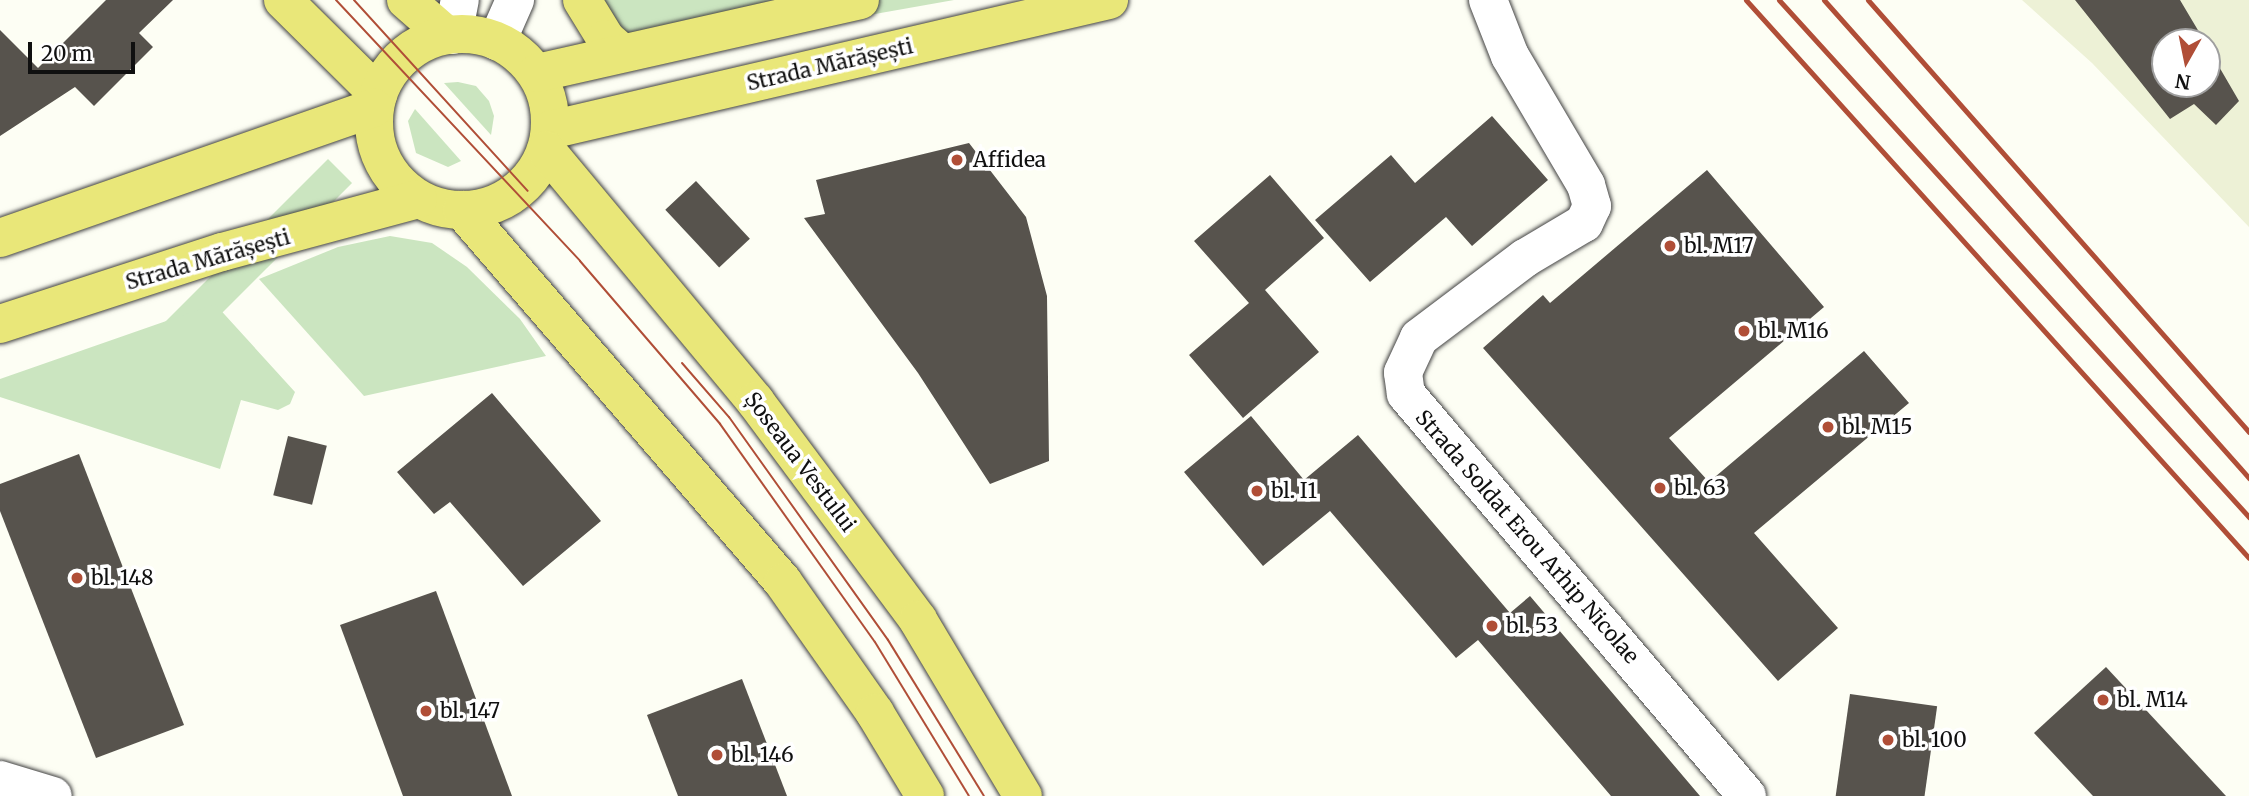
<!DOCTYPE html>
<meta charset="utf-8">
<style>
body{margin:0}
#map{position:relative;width:2249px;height:796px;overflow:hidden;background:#fdfef4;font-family:Merriweather,serif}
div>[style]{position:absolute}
.farmland>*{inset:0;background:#edf1d6}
.green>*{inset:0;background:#cbe5c0;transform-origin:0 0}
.building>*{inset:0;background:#57534d;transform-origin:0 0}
.roads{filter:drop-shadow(0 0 2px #434343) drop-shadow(0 0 2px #434343)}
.minor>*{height:38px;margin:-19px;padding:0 19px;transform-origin:19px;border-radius:19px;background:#fff}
.major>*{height:38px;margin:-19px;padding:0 19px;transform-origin:19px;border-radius:19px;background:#e9e779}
.major>.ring{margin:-19px;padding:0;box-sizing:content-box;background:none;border:38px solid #e9e779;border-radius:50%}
.tram>*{height:2px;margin:-1px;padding:0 1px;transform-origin:1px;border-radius:1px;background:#b04e37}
.rail>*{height:5px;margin:-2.5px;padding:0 2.5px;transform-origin:2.5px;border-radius:2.5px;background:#b04e37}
.dots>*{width:19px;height:19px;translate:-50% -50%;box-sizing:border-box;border:4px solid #fff;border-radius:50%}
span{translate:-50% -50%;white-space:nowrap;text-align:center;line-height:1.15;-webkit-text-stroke:7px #fff;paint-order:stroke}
.street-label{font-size:21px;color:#101010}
.poi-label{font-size:21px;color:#101010}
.left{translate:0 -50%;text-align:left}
.north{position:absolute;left:2151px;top:28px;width:70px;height:70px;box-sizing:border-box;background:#fff;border:2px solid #9f9f9f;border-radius:50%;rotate:189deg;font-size:19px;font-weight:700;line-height:28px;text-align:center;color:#101010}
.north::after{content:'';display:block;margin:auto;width:24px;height:32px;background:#b04e37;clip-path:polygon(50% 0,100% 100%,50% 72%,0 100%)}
.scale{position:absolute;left:28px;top:42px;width:107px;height:32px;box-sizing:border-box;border:4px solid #101010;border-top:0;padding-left:9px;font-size:21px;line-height:24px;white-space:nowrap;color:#101010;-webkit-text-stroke:5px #fff;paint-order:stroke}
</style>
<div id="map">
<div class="farmland">
<div style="clip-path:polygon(evenodd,2022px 0,2249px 0,2249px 227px,2092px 63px,2022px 0,2165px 42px,2207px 42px,2207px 84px,2165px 84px,2165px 42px)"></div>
</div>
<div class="green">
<div style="clip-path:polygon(594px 0,954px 0,643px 55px)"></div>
<div style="clip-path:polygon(458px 82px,476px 86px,489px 101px,494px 116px,491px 135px,444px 83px)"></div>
<div style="clip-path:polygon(415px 109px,461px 161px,448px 167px,416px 153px,408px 121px)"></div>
<div style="left:328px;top:159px;width:34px;height:345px;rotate:45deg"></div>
<div style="clip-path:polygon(390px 236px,432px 243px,467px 267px,520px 319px,546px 356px,364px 396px,259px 279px,338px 247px)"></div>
<div style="clip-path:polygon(215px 304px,295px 392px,290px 404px,278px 410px,241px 400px,220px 469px,0 397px,0 379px)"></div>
</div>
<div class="building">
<div style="clip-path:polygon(106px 0,173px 0,139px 33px,153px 47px,94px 106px,75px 87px,0 136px,0 30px,38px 68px)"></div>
<div style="clip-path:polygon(2075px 0,2180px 0,2205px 42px,2165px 42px,2165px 84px,2207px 84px,2207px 46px,2239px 101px,2216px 125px,2194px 104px,2170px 119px)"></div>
<div style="clip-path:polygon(1492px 116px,1548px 180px,1472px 246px,1446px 217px,1370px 282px,1315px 220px,1391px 155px,1415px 183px)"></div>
<div style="clip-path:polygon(969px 143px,1026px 217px,1047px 296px,1049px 461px,990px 484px,918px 373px,804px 218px,825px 214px,816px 180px)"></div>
<div style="clip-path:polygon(1707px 170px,1824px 307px,1669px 438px,1709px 482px,1864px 351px,1909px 403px,1754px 533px,1838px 628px,1778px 681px,1483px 348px,1543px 295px,1550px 303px)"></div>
<div style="clip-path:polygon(1270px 175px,1324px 238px,1265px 290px,1319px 352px,1243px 418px,1189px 355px,1249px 303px,1194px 241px)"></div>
<div style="left:696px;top:181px;width:79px;height:42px;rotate:47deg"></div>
<div style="clip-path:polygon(492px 393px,601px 521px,523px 586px,450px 502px,434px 514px,397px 472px)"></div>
<div style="clip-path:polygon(1251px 416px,1304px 480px,1358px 435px,1510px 613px,1530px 596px,1700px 796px,1611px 796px,1478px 640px,1456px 658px,1330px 511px,1263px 566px,1184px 472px)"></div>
<div style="left:288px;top:436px;width:40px;height:61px;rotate:14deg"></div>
<div style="clip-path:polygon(79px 454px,184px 725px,96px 758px,0 511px,0 484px)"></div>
<div style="clip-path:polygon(436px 591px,512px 796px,403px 796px,340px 625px)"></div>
<div style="clip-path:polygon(2106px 667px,2226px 796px,2093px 796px,2034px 733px)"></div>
<div style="clip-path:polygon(742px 679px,787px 796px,678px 796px,647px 715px)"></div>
<div style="left:1850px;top:694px;width:88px;height:103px;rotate:8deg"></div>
</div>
<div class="roads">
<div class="minor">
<div style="left:1488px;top:0;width:60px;rotate:68.6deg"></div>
<div style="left:1510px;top:56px;width:150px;rotate:59.5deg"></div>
<div style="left:1586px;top:185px;width:22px;rotate:74deg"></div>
<div style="left:1592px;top:206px;width:19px;rotate:115deg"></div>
<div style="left:1584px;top:223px;width:69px;rotate:149.3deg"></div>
<div style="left:1525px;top:258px;width:133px;rotate:143deg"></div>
<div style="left:1419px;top:338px;width:38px;rotate:115deg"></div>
<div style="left:1403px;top:373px;width:21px;rotate:82deg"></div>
<div style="left:1406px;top:394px;width:527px;rotate:49.69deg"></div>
<div style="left:453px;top:35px;width:36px;rotate:-79deg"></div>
<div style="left:497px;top:41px;width:45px;rotate:-66.3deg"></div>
<div style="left:0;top:780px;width:55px;rotate:16.8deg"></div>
</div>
<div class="major">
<div style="left:283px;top:0;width:134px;rotate:44.7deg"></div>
<div style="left:406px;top:0;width:53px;rotate:41.2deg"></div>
<div style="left:582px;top:0;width:46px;rotate:58.4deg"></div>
<div style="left:606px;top:39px;width:21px;rotate:41deg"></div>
<div class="ring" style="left:374px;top:34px;width:138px;height:138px"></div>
<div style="left:537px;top:73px;width:331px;rotate:-12.7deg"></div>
<div style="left:550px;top:130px;width:574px;rotate:-13.09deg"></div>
<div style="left:546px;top:150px;width:327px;rotate:50.2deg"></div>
<div style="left:755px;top:401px;width:273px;rotate:53.3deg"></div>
<div style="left:918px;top:620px;width:205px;rotate:59.2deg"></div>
<div style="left:462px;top:210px;width:491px;rotate:49.2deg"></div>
<div style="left:783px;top:582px;width:160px;rotate:54.9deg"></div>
<div style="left:875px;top:713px;width:97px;rotate:58.9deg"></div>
<div style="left:0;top:238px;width:396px;rotate:-19.2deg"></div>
<div style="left:0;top:324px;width:233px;rotate:-18deg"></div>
<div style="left:222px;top:252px;width:203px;rotate:-15.1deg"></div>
</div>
</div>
<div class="tram">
<div style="left:336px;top:0;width:357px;rotate:46.9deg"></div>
<div style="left:580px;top:261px;width:215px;rotate:49.3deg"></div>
<div style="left:720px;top:424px;width:267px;rotate:54.6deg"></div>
<div style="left:875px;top:642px;width:180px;rotate:58.6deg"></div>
<div style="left:354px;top:0;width:258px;rotate:47.7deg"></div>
<div style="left:682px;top:363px;width:72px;rotate:49deg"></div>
<div style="left:729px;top:417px;width:274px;rotate:54.5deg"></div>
<div style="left:888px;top:640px;width:183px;rotate:58.4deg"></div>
</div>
<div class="rail">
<div style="left:1746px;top:0;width:751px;rotate:47.97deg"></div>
<div style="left:1779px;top:0;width:699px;rotate:47.73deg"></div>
<div style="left:1824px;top:0;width:640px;rotate:48.36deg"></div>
<div style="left:1868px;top:0;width:576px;rotate:48.59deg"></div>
</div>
<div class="dots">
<div style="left:957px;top:160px;background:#b04e37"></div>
<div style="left:1670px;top:246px;background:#b04e37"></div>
<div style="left:1744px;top:331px;background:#b04e37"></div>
<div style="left:1828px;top:427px;background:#b04e37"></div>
<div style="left:1660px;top:488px;background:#b04e37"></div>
<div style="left:1257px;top:491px;background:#b04e37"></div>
<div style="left:77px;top:578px;background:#b04e37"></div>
<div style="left:1492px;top:626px;background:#b04e37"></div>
<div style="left:2103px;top:700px;background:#b04e37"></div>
<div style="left:426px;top:711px;background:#b04e37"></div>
<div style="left:1888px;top:740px;background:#b04e37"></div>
<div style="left:717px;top:755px;background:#b04e37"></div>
</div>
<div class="street-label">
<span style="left:830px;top:65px;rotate:-13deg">Strada Mărășești</span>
<span style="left:208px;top:260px;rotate:-16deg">Strada Mărășești</span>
<span style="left:800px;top:462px;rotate:53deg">Șoseaua Vestului</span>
<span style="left:1527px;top:537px;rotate:49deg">Strada Soldat Erou Arhip Nicolae</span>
</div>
<div class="poi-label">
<span class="left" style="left:973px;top:160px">Affidea</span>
<span class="left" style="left:1684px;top:246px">bl. M17</span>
<span class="left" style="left:1758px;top:331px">bl. M16</span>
<span class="left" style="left:1842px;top:427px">bl. M15</span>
<span class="left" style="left:1674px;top:488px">bl. 63</span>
<span class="left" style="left:1271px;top:491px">bl. I1</span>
<span class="left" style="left:91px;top:578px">bl. 148</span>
<span class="left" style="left:1506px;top:626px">bl. 53</span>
<span class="left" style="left:2117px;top:700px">bl. M14</span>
<span class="left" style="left:440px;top:711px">bl. 147</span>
<span class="left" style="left:1902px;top:740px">bl. 100</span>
<span class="left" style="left:731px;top:755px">bl. 146</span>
</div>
<div class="north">N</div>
<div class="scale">20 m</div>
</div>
